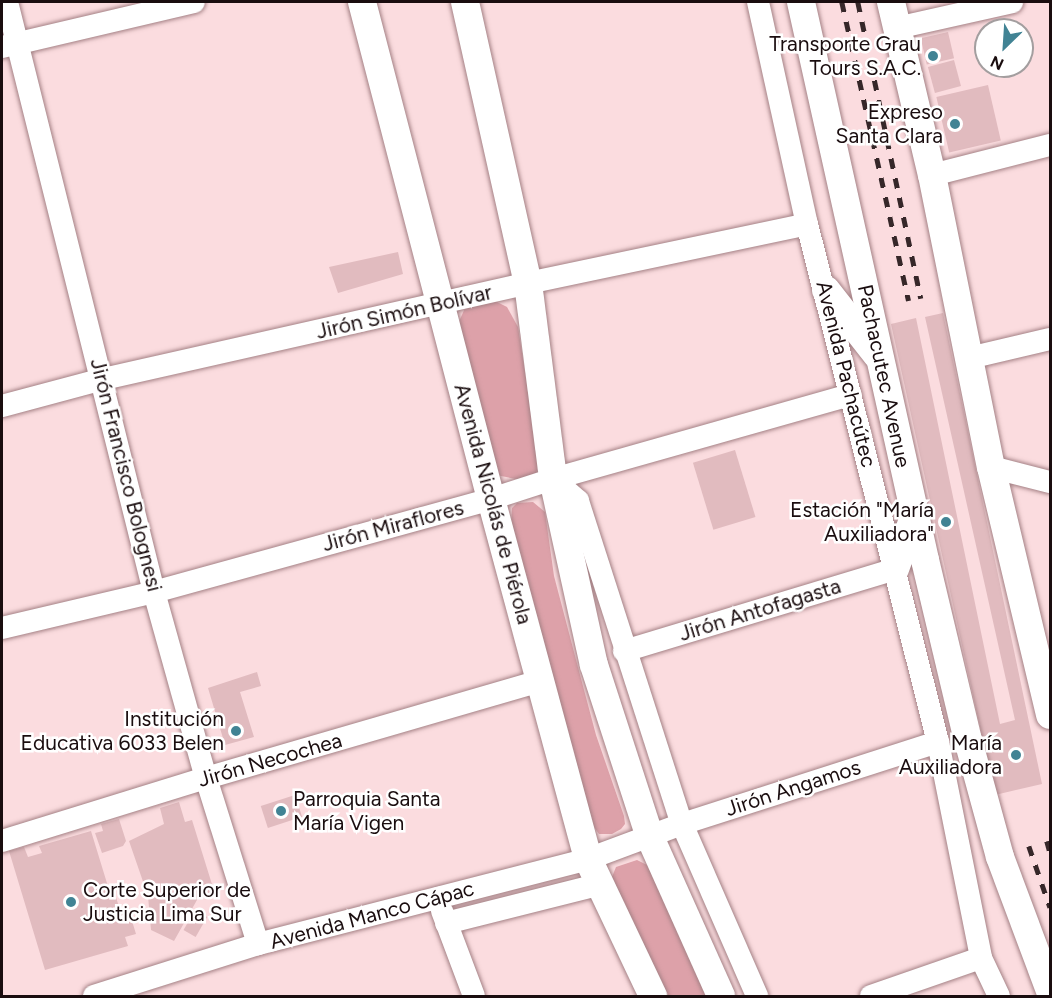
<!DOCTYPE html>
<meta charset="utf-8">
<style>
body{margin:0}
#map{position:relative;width:1052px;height:998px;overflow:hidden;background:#fbdcdf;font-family:Figtree,sans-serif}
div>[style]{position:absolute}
.green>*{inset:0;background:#dda1a9}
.building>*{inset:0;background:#e1bbbf;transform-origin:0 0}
.roads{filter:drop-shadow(0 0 2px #a48185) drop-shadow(0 0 2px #a48185)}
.minor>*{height:22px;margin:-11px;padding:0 11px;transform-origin:11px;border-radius:11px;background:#fff}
.major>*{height:28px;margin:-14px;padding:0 14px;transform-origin:14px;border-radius:14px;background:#fff}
.rail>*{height:4.5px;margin-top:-2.25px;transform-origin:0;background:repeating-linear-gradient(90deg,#362729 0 10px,transparent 0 20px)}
.dots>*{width:16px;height:16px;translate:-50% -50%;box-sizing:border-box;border:3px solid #fff;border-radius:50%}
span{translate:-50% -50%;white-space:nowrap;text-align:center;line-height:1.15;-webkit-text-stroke:5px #fff;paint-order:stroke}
.poi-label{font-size:21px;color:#1a0d0f}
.right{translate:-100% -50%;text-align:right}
.left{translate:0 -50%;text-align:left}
.street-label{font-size:21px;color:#1a0d0f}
.frame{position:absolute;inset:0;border:3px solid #1a0d0f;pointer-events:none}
.north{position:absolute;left:974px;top:18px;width:60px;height:60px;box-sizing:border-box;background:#fff;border:2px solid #a39e9f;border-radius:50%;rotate:205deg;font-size:16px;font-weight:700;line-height:24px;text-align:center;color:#1a0d0f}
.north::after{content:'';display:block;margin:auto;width:21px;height:27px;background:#418394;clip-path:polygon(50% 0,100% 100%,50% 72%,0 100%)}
</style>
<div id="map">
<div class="green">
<div style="clip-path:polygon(491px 299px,507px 307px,518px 327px,539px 462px,536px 474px,521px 480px,496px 475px,458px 324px,465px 308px)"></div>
<div style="clip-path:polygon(533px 502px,545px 512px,554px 576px,579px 671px,596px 735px,624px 816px,625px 824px,621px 829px,612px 834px,599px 834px,589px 820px,511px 526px,512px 508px,517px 503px)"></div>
<div style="clip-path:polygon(637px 860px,647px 865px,651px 872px,708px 996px,665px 996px,612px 877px,616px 867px)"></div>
</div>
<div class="building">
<div style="left:948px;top:32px;width:27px;height:28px;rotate:77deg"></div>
<div style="left:954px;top:60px;width:27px;height:27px;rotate:75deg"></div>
<div style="left:988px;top:85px;width:57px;height:53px;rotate:77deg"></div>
<div style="clip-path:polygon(398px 252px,403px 274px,338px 293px,329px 267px)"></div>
<div style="clip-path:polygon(943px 313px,1042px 784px,995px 795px,891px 324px,916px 318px,1000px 724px,1015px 720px,925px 317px)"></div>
<div style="left:735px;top:450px;width:70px;height:44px;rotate:73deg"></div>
<div style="clip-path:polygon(257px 672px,261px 686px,240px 692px,254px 737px,225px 745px,208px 688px)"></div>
<div style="left:295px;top:795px;width:23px;height:36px;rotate:72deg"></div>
<div style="clip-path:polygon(179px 802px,185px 822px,192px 820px,215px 894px,204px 897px,202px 891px,174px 941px,151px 930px,148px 896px,129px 841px,164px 824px,160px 808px)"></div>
<div style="clip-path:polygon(119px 819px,126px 841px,123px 846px,102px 853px,95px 833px,103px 831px,101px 824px)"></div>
<div style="clip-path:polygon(91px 831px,110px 893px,114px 891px,121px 913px,129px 911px,136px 934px,125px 937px,128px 946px,45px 970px,9px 851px,24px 847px,28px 857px,42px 853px,39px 846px)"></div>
<div style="left:195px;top:910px;width:14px;height:23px;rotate:30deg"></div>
</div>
<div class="roads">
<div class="minor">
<div style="left:7px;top:2px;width:608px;rotate:76.01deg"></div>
<div style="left:154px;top:592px;width:193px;rotate:74.4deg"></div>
<div style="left:206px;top:778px;width:174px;rotate:72.6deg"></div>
<div style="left:758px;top:2px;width:227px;rotate:77.6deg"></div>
<div style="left:807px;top:224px;width:534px;rotate:75.81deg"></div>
<div style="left:938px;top:742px;width:220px;rotate:78.7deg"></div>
<div style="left:981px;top:958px;width:42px;rotate:64.7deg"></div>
<div style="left:896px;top:28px;width:119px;rotate:-12.6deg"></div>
<div style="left:2px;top:47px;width:197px;rotate:-13.2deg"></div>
<div style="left:932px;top:175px;width:122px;rotate:-14.3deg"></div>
<div style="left:969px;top:358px;width:83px;rotate:-13.2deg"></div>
<div style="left:2px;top:406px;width:105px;rotate:-15deg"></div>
<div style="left:103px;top:379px;width:436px;rotate:-12.7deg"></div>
<div style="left:528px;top:283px;width:285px;rotate:-11.9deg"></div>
<div style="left:991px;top:467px;width:61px;rotate:14.3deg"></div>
<div style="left:553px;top:479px;width:33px;rotate:41deg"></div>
<div style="left:578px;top:501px;width:339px;rotate:72.2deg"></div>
<div style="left:682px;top:824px;width:188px;rotate:66.4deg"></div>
<div style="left:2px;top:628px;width:156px;rotate:-13.3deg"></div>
<div style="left:154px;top:592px;width:350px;rotate:-15.4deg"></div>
<div style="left:491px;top:499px;width:65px;rotate:-17.9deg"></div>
<div style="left:553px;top:479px;width:309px;rotate:-15.8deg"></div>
<div style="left:624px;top:651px;width:283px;rotate:-16.8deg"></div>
<div style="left:2px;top:841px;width:214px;rotate:-17.2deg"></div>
<div style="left:206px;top:778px;width:348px;rotate:-16.2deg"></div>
<div style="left:442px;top:911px;width:91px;rotate:69.4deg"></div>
<div style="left:446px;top:923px;width:160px;rotate:-14.1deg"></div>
<div style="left:94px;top:996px;width:172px;rotate:-17.6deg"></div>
<div style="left:258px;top:944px;width:341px;rotate:-14.4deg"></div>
<div style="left:588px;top:859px;width:100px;rotate:-20.4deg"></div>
<div style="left:682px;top:824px;width:269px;rotate:-17.8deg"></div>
<div style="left:871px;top:996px;width:116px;rotate:-19.1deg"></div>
</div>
<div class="major">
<div style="left:362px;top:2px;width:513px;rotate:75.45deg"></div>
<div style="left:491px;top:499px;width:373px;rotate:74.9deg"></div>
<div style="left:588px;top:859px;width:152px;rotate:64.6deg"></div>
<div style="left:465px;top:2px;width:288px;rotate:77.4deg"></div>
<div style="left:528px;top:283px;width:198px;rotate:82.7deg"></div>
<div style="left:553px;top:479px;width:190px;rotate:77.6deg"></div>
<div style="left:594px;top:665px;width:181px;rotate:72deg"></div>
<div style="left:650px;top:837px;width:174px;rotate:65.9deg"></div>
<div style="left:801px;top:2px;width:572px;rotate:77.47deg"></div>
<div style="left:925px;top:560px;width:185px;rotate:76.6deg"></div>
<div style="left:968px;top:740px;width:121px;rotate:74.7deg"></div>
<div style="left:1000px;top:857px;width:143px;rotate:69.5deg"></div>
<div style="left:891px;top:2px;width:178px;rotate:76.7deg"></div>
<div style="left:932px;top:175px;width:298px;rotate:78.6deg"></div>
<div style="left:991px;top:467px;width:255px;rotate:76.6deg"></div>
<div style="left:826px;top:290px;width:83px;rotate:51.9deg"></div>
<div style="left:895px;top:569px;width:59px;rotate:-70deg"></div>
</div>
</div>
<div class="rail">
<div style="left:842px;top:2px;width:306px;rotate:77.4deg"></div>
<div style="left:858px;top:2px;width:303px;rotate:78deg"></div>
<div style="left:1047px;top:841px;width:11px;rotate:75deg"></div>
<div style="left:1029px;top:846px;width:65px;rotate:71deg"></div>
</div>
<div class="dots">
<div style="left:933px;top:56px;background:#418394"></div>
<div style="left:955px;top:124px;background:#418394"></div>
<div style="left:946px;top:522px;background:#418394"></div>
<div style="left:236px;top:731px;background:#418394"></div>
<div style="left:1016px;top:755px;background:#418394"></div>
<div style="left:281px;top:811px;background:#418394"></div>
<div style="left:71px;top:902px;background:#418394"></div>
</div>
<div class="poi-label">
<span class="right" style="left:921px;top:56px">Transporte Grau<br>Tours S.A.C.</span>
<span class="right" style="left:943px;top:124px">Expreso<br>Santa Clara</span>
<span class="right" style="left:934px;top:522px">Estación "María<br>Auxiliadora"</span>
<span class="right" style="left:224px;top:731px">Institución<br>Educativa 6033 Belen</span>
<span class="right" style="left:1002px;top:755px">María<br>Auxiliadora</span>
<span class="left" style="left:293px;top:811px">Parroquia Santa<br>María Vigen</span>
<span class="left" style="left:83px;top:902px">Corte Superior de<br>Justicia Lima Sur</span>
</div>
<div class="street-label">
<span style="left:404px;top:312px;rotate:-13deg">Jirón Simón Bolívar</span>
<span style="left:846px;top:374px;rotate:76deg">Avenida Pachacútec</span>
<span style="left:884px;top:376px;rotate:78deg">Pachacutec Avenue</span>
<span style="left:126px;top:475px;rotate:76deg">Jirón Francisco Bolognesi</span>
<span style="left:493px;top:504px;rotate:75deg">Avenida Nicolás de Piérola</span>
<span style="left:393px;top:526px;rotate:-15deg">Jirón Miraflores</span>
<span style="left:760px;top:610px;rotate:-17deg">Jirón Antofagasta</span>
<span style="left:270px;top:760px;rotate:-16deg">Jirón Necochea</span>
<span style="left:793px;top:788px;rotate:-18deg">Jirón Angamos</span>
<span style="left:372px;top:915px;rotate:-15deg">Avenida Manco Cápac</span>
</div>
<div class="frame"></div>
<div class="north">N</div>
</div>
